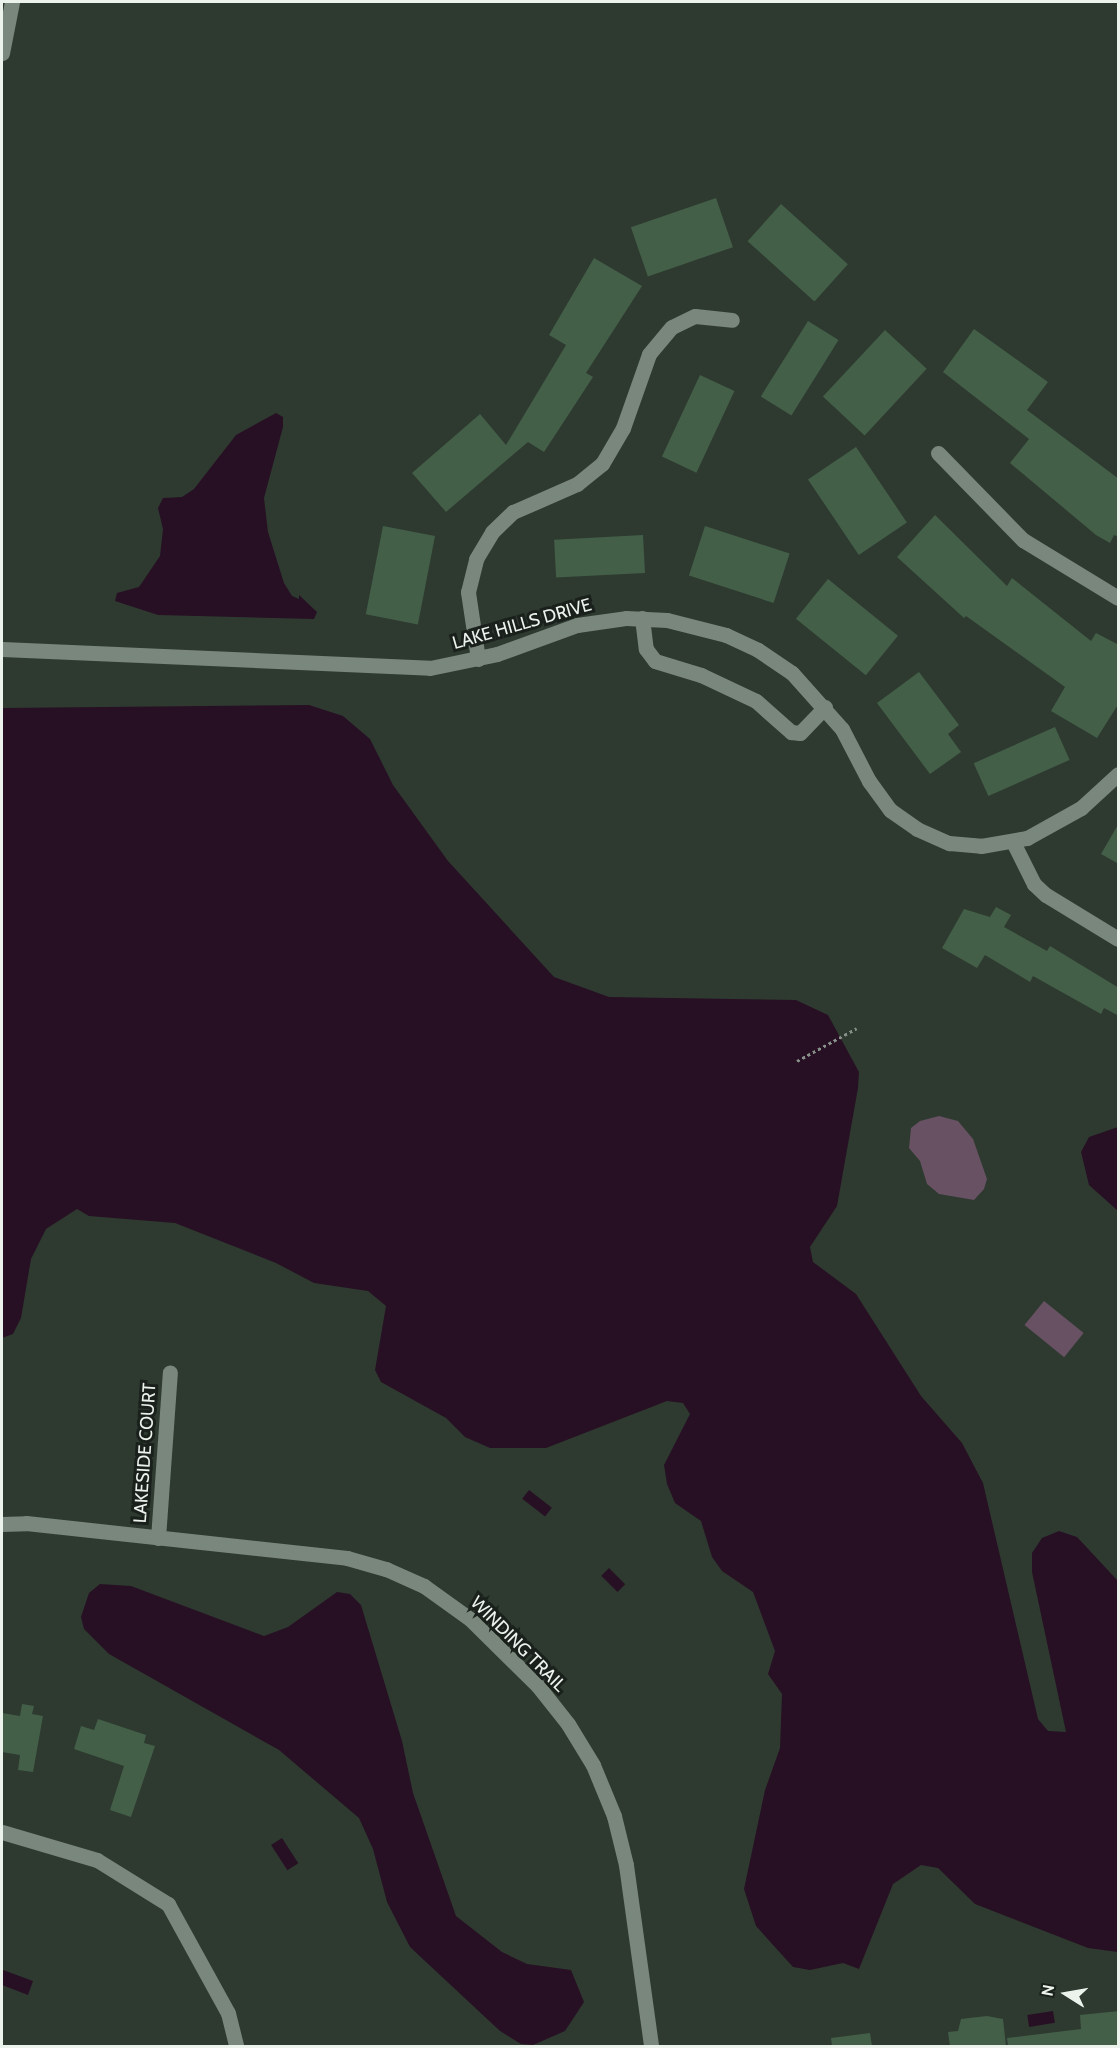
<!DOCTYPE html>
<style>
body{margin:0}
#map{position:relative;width:1120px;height:2048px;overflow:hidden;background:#2e3a30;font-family:Cabin,sans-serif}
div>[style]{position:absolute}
.green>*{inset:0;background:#675162;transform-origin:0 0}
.water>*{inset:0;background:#271023;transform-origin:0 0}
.building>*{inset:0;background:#435f48;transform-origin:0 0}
.path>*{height:3px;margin-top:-1.5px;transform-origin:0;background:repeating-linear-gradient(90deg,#879189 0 3px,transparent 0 6px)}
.minor>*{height:15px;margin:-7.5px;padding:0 7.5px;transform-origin:7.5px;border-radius:7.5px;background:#7a877c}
span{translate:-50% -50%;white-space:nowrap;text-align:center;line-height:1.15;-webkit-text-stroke:6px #1a201b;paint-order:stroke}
.street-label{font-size:18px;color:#ebf3ec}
.frame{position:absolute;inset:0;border:3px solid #ebf3ec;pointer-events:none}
.north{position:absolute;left:1036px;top:1964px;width:60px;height:60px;-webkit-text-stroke:4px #1a201b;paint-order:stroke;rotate:281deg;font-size:16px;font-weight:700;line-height:24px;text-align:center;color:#ebf3ec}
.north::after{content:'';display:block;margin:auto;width:21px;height:27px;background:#ebf3ec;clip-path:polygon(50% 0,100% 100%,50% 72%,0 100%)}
</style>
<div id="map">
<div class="green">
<div style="clip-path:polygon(939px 1116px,958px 1121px,973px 1139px,987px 1179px,984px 1189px,974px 1200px,939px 1194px,927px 1184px,920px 1161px,909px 1148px,911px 1128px,920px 1121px)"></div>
<div style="left:1044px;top:1301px;width:51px;height:31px;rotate:39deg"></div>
</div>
<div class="water">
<div style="clip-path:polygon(276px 413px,283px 417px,283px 427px,264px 498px,268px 532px,284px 583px,292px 596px,299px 599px,299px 595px,317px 612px,314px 619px,158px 615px,115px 601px,117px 593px,139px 587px,160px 556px,163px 529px,158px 508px,163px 498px,182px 497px,194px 489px,236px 435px)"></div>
<div style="clip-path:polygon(309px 705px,343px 716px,370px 739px,393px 785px,448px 861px,554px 977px,609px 997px,796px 1000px,828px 1015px,859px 1072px,858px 1088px,837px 1206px,810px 1247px,813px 1262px,856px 1294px,921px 1396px,962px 1443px,983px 1483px,1038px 1719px,1048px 1731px,1066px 1732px,1032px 1572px,1032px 1553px,1042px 1538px,1059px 1531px,1077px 1537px,1118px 1581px,1118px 1952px,1088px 1948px,975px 1904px,938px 1868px,921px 1865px,893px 1884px,859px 1969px,843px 1963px,810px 1970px,793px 1967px,756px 1926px,744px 1889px,765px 1790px,780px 1748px,782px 1694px,768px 1674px,775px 1651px,753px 1592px,722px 1571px,712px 1557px,701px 1521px,675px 1503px,667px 1484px,664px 1465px,690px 1414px,683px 1403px,667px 1401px,546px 1448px,490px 1448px,465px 1437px,446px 1418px,381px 1382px,375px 1370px,386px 1306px,368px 1291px,314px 1283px,276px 1263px,175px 1223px,89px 1216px,77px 1209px,46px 1229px,31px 1259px,21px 1318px,13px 1334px,2px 1338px,2px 708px)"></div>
<div style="clip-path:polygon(1118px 1127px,1118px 1211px,1089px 1185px,1081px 1152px,1089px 1137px)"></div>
<div style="left:529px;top:1490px;width:29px;height:11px;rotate:38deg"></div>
<div style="left:609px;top:1568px;width:23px;height:11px;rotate:45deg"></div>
<div style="clip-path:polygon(100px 1584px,131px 1586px,264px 1636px,288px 1627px,337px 1592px,350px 1594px,361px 1605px,402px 1741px,413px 1793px,456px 1916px,502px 1952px,527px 1964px,571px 1970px,584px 2002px,565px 2031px,533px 2045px,521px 2044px,500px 2031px,410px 1947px,387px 1902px,373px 1849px,359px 1818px,279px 1750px,109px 1654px,84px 1629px,81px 1617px,89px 1593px)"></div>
<div style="left:282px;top:1838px;width:30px;height:13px;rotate:57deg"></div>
<div style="clip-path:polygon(3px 1970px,33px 1981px,28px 1995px,2px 1985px)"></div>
<div style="left:1053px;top:2011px;width:12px;height:26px;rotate:81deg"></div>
</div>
<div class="building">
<div style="left:716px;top:198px;width:52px;height:90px;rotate:71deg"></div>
<div style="left:781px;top:204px;width:90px;height:50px;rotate:42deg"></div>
<div style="clip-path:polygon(594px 258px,642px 286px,586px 373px,593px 377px,544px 452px,528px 442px,446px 512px,412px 473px,480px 414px,506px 445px,566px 345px,549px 335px)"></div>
<div style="left:808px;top:321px;width:36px;height:89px;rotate:32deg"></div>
<div style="clip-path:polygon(974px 329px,1048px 382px,1027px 410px,1119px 479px,1119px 537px,1114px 535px,1110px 543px,1096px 535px,1010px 463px,1029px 439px,943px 372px)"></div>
<div style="left:885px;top:330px;width:57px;height:91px;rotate:43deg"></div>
<div style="left:700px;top:375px;width:38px;height:90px;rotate:25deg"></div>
<div style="left:856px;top:447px;width:91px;height:58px;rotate:56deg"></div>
<div style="clip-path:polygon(935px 515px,1007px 586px,1012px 578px,1091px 641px,1096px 633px,1119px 645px,1119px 703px,1097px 738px,1051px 711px,1065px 687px,966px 616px,964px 618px,897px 557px)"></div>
<div style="left:383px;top:526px;width:53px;height:90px;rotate:11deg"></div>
<div style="left:705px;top:526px;width:89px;height:52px;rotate:18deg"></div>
<div style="left:643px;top:535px;width:38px;height:89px;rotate:87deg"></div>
<div style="left:828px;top:579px;width:90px;height:51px;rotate:39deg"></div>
<div style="clip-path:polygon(919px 672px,959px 725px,948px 734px,961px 752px,930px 774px,877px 703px)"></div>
<div style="left:1055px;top:727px;width:36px;height:89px;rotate:66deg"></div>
<div style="clip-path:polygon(1119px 823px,1119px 864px,1101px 854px)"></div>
<div style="clip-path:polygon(996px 907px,1011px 915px,1004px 927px,1047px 951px,1050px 946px,1119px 988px,1119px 1016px,1104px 1008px,1101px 1014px,1033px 976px,1030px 982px,985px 955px,977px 968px,942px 948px,964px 909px,990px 917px)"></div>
<div style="clip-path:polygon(22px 1704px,34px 1706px,32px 1714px,43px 1716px,33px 1772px,18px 1770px,20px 1755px,2px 1752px,2px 1713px,20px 1716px)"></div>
<div style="clip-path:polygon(98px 1719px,146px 1735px,144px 1743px,155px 1746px,131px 1817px,110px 1810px,124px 1766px,74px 1749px,81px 1726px,94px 1730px)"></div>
<div style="clip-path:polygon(1119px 2011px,1119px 2046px,1008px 2046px,1007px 2038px,1081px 2029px,1080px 2015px)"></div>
<div style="clip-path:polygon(987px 2016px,1003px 2019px,1006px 2046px,950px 2046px,948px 2032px,958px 2031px,961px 2019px)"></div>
<div style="clip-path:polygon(870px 2033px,872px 2046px,832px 2046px,831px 2038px)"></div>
</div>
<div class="path">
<div style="left:797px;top:1061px;width:68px;rotate:-28.8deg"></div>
</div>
<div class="minor">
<div style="left:2px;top:53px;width:52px;rotate:-78.9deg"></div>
<div style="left:938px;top:453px;width:122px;rotate:45.7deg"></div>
<div style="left:1023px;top:540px;width:111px;rotate:31.4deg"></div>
<div style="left:642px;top:618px;width:31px;rotate:83deg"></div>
<div style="left:646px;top:649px;width:15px;rotate:53deg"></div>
<div style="left:655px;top:661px;width:48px;rotate:16.9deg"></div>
<div style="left:701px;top:675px;width:61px;rotate:25.3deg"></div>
<div style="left:756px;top:701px;width:47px;rotate:41.5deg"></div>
<div style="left:791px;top:732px;width:9px;rotate:6deg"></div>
<div style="left:800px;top:733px;width:36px;rotate:-46deg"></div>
<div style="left:2px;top:649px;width:428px;rotate:2.5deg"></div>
<div style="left:430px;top:668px;width:68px;rotate:-11.8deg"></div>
<div style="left:497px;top:654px;width:85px;rotate:-19.9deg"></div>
<div style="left:577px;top:625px;width:49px;rotate:-8.1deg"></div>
<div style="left:626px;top:618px;width:41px;rotate:2.8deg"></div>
<div style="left:667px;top:620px;width:61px;rotate:14.3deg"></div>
<div style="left:726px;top:635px;width:35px;rotate:25deg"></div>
<div style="left:758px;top:650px;width:41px;rotate:34.1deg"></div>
<div style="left:792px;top:673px;width:75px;rotate:48.2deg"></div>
<div style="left:842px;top:729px;width:59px;rotate:62.6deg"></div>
<div style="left:869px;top:781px;width:36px;rotate:54deg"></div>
<div style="left:890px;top:810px;width:33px;rotate:35deg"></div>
<div style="left:917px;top:829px;width:35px;rotate:24deg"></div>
<div style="left:949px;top:843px;width:32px;rotate:5deg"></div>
<div style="left:981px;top:846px;width:47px;rotate:-9.9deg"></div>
<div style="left:1027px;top:838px;width:62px;rotate:-29.1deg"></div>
<div style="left:1081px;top:808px;width:50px;rotate:-42.6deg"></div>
<div style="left:478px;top:659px;width:68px;rotate:-98.5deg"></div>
<div style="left:468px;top:592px;width:34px;rotate:-76deg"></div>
<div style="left:476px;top:559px;width:31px;rotate:-59deg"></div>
<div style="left:492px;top:532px;width:29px;rotate:-44deg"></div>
<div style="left:513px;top:512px;width:70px;rotate:-23.6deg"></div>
<div style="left:577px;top:484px;width:32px;rotate:-39deg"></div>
<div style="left:602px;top:464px;width:42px;rotate:-59.7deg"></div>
<div style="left:623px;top:428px;width:78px;rotate:-70.6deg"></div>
<div style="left:649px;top:354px;width:35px;rotate:-50deg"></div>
<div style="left:672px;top:327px;width:25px;rotate:-26deg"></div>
<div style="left:695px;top:316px;width:37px;rotate:6deg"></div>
<div style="left:1013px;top:842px;width:47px;rotate:63.4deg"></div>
<div style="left:1034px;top:884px;width:16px;rotate:43deg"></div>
<div style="left:1046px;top:895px;width:84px;rotate:31.4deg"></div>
<div style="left:2px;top:1524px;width:24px;rotate:-2deg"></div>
<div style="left:26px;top:1523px;width:323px;rotate:6.2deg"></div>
<div style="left:347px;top:1558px;width:41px;rotate:15.8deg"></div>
<div style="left:386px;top:1569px;width:42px;rotate:24.1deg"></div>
<div style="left:424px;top:1586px;width:57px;rotate:35.7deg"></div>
<div style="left:470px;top:1619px;width:95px;rotate:44.6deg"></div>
<div style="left:538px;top:1686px;width:48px;rotate:51.7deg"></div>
<div style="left:568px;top:1724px;width:48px;rotate:58.6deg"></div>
<div style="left:593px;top:1765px;width:55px;rotate:67.6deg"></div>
<div style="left:614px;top:1816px;width:50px;rotate:76.2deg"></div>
<div style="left:626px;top:1865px;width:183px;rotate:82.1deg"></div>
<div style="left:158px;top:1538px;width:166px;rotate:-85.9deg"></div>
<div style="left:2px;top:1832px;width:99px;rotate:16.4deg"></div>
<div style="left:97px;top:1860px;width:84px;rotate:31.8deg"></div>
<div style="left:168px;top:1904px;width:124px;rotate:61.2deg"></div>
<div style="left:228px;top:2013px;width:34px;rotate:76deg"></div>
</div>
<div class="street-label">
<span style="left:522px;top:624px;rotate:-16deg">LAKE HILLS DRIVE</span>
<span style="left:145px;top:1453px;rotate:-86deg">LAKESIDE COURT</span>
<span style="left:518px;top:1644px;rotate:45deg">WINDING TRAIL</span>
</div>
<div class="frame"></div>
<div class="north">N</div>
</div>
